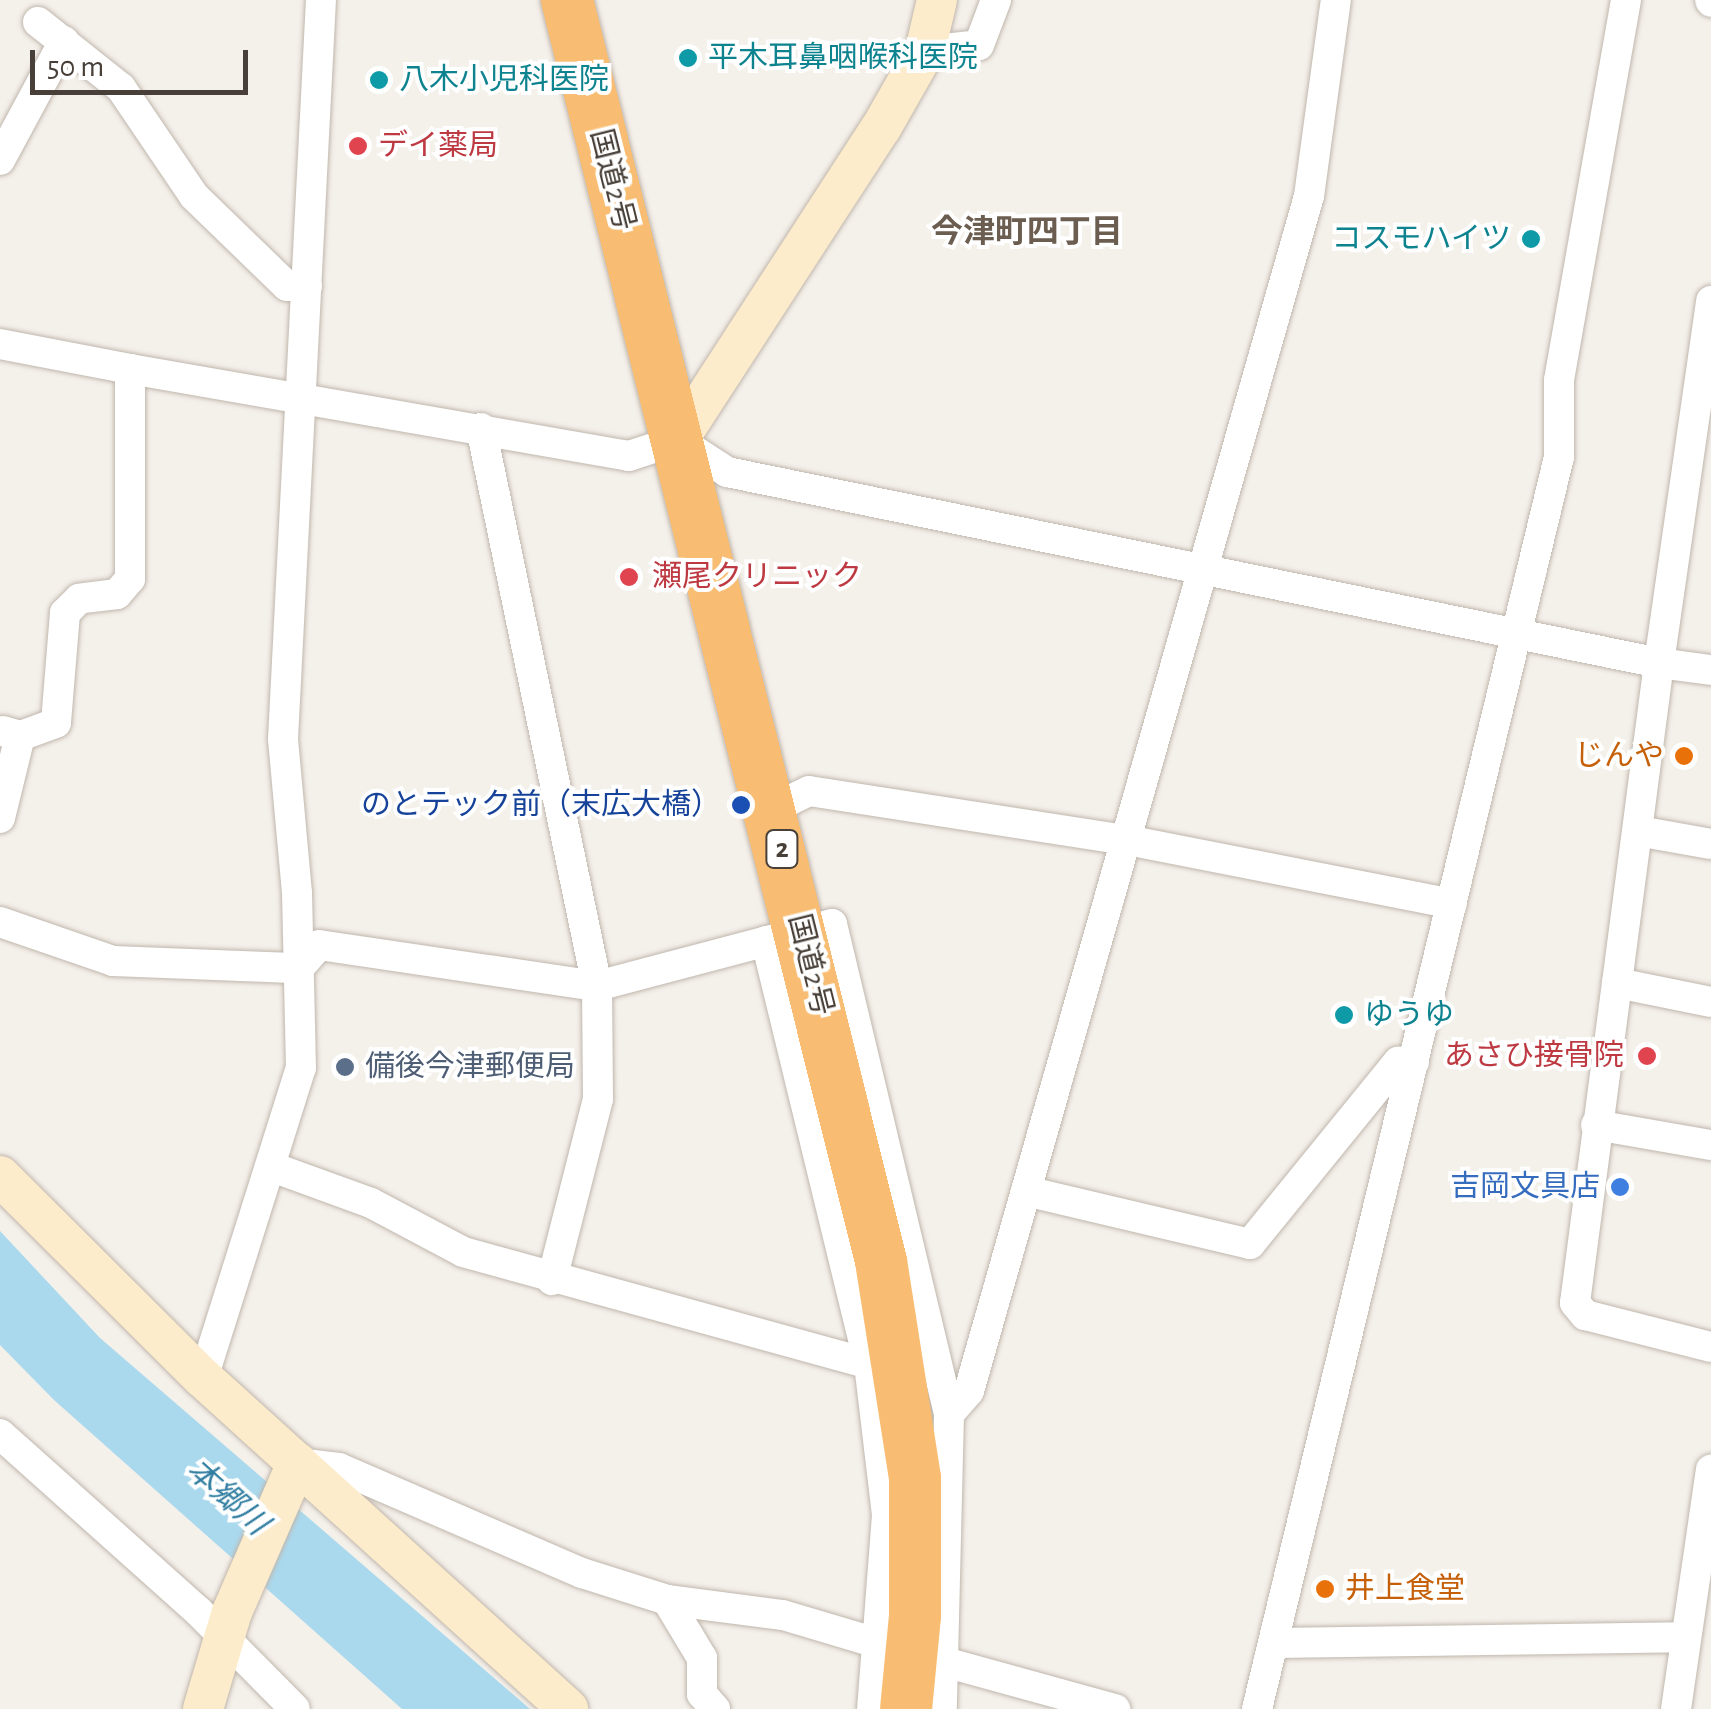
<!DOCTYPE html>
<meta charset="utf-8">
<style>
body{margin:0}
#map{position:relative;width:1711px;height:1709px;overflow:hidden;background:#f4f0ea;font-family:"Alegreya Sans","Noto Sans JP",sans-serif}
div>[style]{position:absolute}
.water>*{inset:0;background:#aad9ee}
.roads{filter:drop-shadow(0 0 2px #c0b7ad) drop-shadow(0 0 2px #c0b7ad)}
.street>*{height:30px;margin:-15px;padding:0 15px;transform-origin:15px;border-radius:15px;background:#fff}
.secondary>*{height:40px;margin:-20px;padding:0 20px;transform-origin:20px;border-radius:20px;background:#fdeccc}
.highway>*{height:52px;margin:-26px;padding:0 26px;transform-origin:26px;border-radius:26px;background:#f8bd72}
.dots>*{width:28px;height:28px;translate:-50% -50%;box-sizing:border-box;border:5px solid #fff;border-radius:50%}
span{translate:-50% -50%;white-space:nowrap;text-align:center;line-height:1.15;-webkit-text-stroke:8px #fff;paint-order:stroke}
.shield-label span{padding:2px 8px;background:#fff;border:2px solid;border-radius:8px;-webkit-text-stroke-width:0}
.shield-label{font-size:28px;color:#484038;font-weight:700}
.culture-label{font-size:30px;color:#0d838f}
.left{translate:0 -50%;text-align:left}
.right{translate:-100% -50%;text-align:right}
.health-label{font-size:30px;color:#be3a42}
.street-label{font-size:30px;color:#484038}
.food-label{font-size:30px;color:#c56008}
.transit-label{font-size:30px;color:#164399}
.service-label{font-size:30px;color:#4e5e75}
.shop-label{font-size:30px;color:#366cbe}
.neighbourhood-label{font-size:32px;color:#6b5d50;font-weight:700}
.water-label{font-size:32px;color:#317ea1;font-style:italic}
.scale{position:absolute;left:30px;top:50px;width:218px;height:45px;box-sizing:border-box;border:5px solid #484038;border-top:0;padding-left:12px;font-size:30px;line-height:35px;white-space:nowrap;color:#484038;-webkit-text-stroke:8px #fff;paint-order:stroke}
</style>
<div id="map">
<div class="water">
<div style="clip-path:polygon(0 1231px,100px 1338px,530px 1709px,402px 1709px,54px 1400px,0 1345px)"></div>
</div>
<div class="roads">
<div class="street">
<div style="left:1710px;top:0;width:2px;rotate:63deg"></div>
<div style="left:38px;top:22px;width:106px;rotate:38.5deg"></div>
<div style="left:121px;top:88px;width:130px;rotate:55.9deg"></div>
<div style="left:194px;top:196px;width:129px;rotate:44.1deg"></div>
<div style="left:287px;top:286px;width:20px"></div>
<div style="left:925px;top:51px;width:54px;rotate:-6.3deg"></div>
<div style="left:979px;top:45px;width:48px;rotate:-69.3deg"></div>
<div style="left:0;top:160px;width:135px;rotate:-61.7deg"></div>
<div style="left:0;top:344px;width:132px;rotate:10.9deg"></div>
<div style="left:130px;top:369px;width:210px;rotate:90deg"></div>
<div style="left:130px;top:579px;width:20px;rotate:131deg"></div>
<div style="left:117px;top:594px;width:38px;rotate:173deg"></div>
<div style="left:79px;top:599px;width:20px;rotate:135deg"></div>
<div style="left:65px;top:613px;width:110px;rotate:94.7deg"></div>
<div style="left:56px;top:723px;width:38px;rotate:160deg"></div>
<div style="left:130px;top:369px;width:507px;rotate:9.89deg"></div>
<div style="left:629px;top:456px;width:52px;rotate:-18.1deg"></div>
<div style="left:678px;top:440px;width:59px;rotate:33.1deg"></div>
<div style="left:727px;top:472px;width:951px;rotate:11.58deg"></div>
<div style="left:1659px;top:663px;width:366px;rotate:-81.8deg"></div>
<div style="left:481px;top:428px;width:570px;rotate:78.26deg"></div>
<div style="left:597px;top:986px;width:113px;rotate:89.5deg"></div>
<div style="left:598px;top:1099px;width:187px;rotate:104.3deg"></div>
<div style="left:1711px;top:670px;width:52px;rotate:-172.3deg"></div>
<div style="left:1659px;top:663px;width:645px;rotate:97.48deg"></div>
<div style="left:1575px;top:1303px;width:16px;rotate:50deg"></div>
<div style="left:1585px;top:1315px;width:130px;rotate:14.3deg"></div>
<div style="left:772px;top:809px;width:41px;rotate:-25.9deg"></div>
<div style="left:809px;top:791px;width:322px;rotate:8.8deg"></div>
<div style="left:1127px;top:840px;width:331px;rotate:11.1deg"></div>
<div style="left:0;top:818px;width:84px;rotate:-76.3deg"></div>
<div style="left:20px;top:736px;width:18px;rotate:-164deg"></div>
<div style="left:1638px;top:831px;width:74px;rotate:10.1deg"></div>
<div style="left:0;top:922px;width:120px;rotate:19deg"></div>
<div style="left:113px;top:961px;width:186px;rotate:2.2deg"></div>
<div style="left:299px;top:968px;width:30px;rotate:-49deg"></div>
<div style="left:319px;top:945px;width:281px;rotate:8.4deg"></div>
<div style="left:597px;top:986px;width:243px;rotate:-14.8deg"></div>
<div style="left:832px;top:924px;width:504px;rotate:76.57deg"></div>
<div style="left:949px;top:1414px;width:295px;rotate:91.4deg"></div>
<div style="left:766px;top:941px;width:435px;rotate:76.3deg"></div>
<div style="left:869px;top:1364px;width:152px;rotate:83.2deg"></div>
<div style="left:887px;top:1515px;width:195px;rotate:94.4deg"></div>
<div style="left:1617px;top:983px;width:96px;rotate:11.4deg"></div>
<div style="left:1596px;top:1125px;width:117px;rotate:9.9deg"></div>
<div style="left:272px;top:1167px;width:105px;rotate:20deg"></div>
<div style="left:371px;top:1203px;width:104px;rotate:28deg"></div>
<div style="left:463px;top:1252px;width:436px;rotate:15.4deg"></div>
<div style="left:1026px;top:1191px;width:230px;rotate:13.3deg"></div>
<div style="left:1250px;top:1244px;width:235px;rotate:-50.9deg"></div>
<div style="left:1398px;top:1062px;width:16px"></div>
<div style="left:203px;top:1378px;width:325px;rotate:-72.5deg"></div>
<div style="left:301px;top:1068px;width:175px;rotate:-91.3deg"></div>
<div style="left:297px;top:893px;width:155px;rotate:-95.2deg"></div>
<div style="left:283px;top:739px;width:740px;rotate:-87.06deg"></div>
<div style="left:949px;top:1414px;width:30px;rotate:-49deg"></div>
<div style="left:969px;top:1391px;width:1242px;rotate:-74.12deg"></div>
<div style="left:1309px;top:196px;width:198px;rotate:-82.2deg"></div>
<div style="left:0;top:1434px;width:267px;rotate:41.8deg"></div>
<div style="left:199px;top:1612px;width:136px;rotate:45.3deg"></div>
<div style="left:297px;top:1463px;width:42px;rotate:6.8deg"></div>
<div style="left:339px;top:1468px;width:265px;rotate:23.4deg"></div>
<div style="left:582px;top:1573px;width:89px;rotate:17.6deg"></div>
<div style="left:667px;top:1600px;width:117px;rotate:7.4deg"></div>
<div style="left:783px;top:1615px;width:116px;rotate:16.6deg"></div>
<div style="left:667px;top:1600px;width:68px;rotate:58.9deg"></div>
<div style="left:702px;top:1658px;width:36px;rotate:90deg"></div>
<div style="left:702px;top:1694px;width:20px;rotate:49deg"></div>
<div style="left:1273px;top:1643px;width:412px;rotate:-0.8deg"></div>
<div style="left:937px;top:1660px;width:185px;rotate:15.4deg"></div>
<div style="left:1257px;top:1709px;width:1288px;rotate:-76.44deg"></div>
<div style="left:1559px;top:457px;width:77px;rotate:-90deg"></div>
<div style="left:1559px;top:380px;width:386px;rotate:-80deg"></div>
<div style="left:1676px;top:1709px;width:242px;rotate:-81.7deg"></div>
</div>
<div class="secondary">
<div style="left:678px;top:440px;width:372px;rotate:-57deg"></div>
<div style="left:881px;top:128px;width:89px;rotate:-60.3deg"></div>
<div style="left:925px;top:51px;width:52px;rotate:-76.8deg"></div>
<div style="left:0;top:1176px;width:286px;rotate:44.9deg"></div>
<div style="left:203px;top:1378px;width:493px;rotate:42.2deg"></div>
<div style="left:203px;top:1709px;width:101px;rotate:-73.4deg"></div>
<div style="left:232px;top:1612px;width:163px;rotate:-66.4deg"></div>
</div>
<div class="highway">
<div style="left:567px;top:0;width:1300px;rotate:76.02deg"></div>
<div style="left:881px;top:1261px;width:220px;rotate:81.1deg"></div>
<div style="left:915px;top:1478px;width:138px;rotate:90deg"></div>
<div style="left:915px;top:1616px;width:93px;rotate:95.5deg"></div>
</div>
</div>
<div class="dots">
<div style="left:688px;top:58px;background:#0f9aa8"></div>
<div style="left:379px;top:80px;background:#0f9aa8"></div>
<div style="left:358px;top:146px;background:#e0444e"></div>
<div style="left:1531px;top:239px;background:#0f9aa8"></div>
<div style="left:629px;top:577px;background:#e0444e"></div>
<div style="left:1684px;top:756px;background:#e8710a"></div>
<div style="left:741px;top:805px;background:#1a4fb4"></div>
<div style="left:1344px;top:1015px;background:#0f9aa8"></div>
<div style="left:1647px;top:1056px;background:#e0444e"></div>
<div style="left:345px;top:1067px;background:#5c6f8a"></div>
<div style="left:1620px;top:1187px;background:#3f7fe0"></div>
<div style="left:1325px;top:1589px;background:#e8710a"></div>
</div>
<div class="shield-label">
<span style="left:782px;top:849px">2</span>
</div>
<div class="culture-label">
<span class="left" style="left:708px;top:58px">平木耳鼻咽喉科医院</span>
<span class="left" style="left:399px;top:80px">八木小児科医院</span>
<span class="right" style="left:1511px;top:239px">コスモハイツ</span>
<span class="left" style="left:1364px;top:1015px">ゆうゆ</span>
</div>
<div class="health-label">
<span class="left" style="left:378px;top:146px">デイ薬局</span>
<span class="left" style="left:652px;top:577px">瀬尾クリニック</span>
<span class="right" style="left:1624px;top:1056px">あさひ接骨院</span>
</div>
<div class="street-label">
<span style="left:612px;top:180px;rotate:76deg">国道2号</span>
<span style="left:810px;top:965px;rotate:76deg">国道2号</span>
</div>
<div class="food-label">
<span class="right" style="left:1664px;top:756px">じんや</span>
<span class="left" style="left:1345px;top:1589px">井上食堂</span>
</div>
<div class="transit-label">
<span class="right" style="left:721px;top:805px">のとテック前（末広大橋）</span>
</div>
<div class="service-label">
<span class="left" style="left:365px;top:1067px">備後今津郵便局</span>
</div>
<div class="shop-label">
<span class="right" style="left:1600px;top:1187px">吉岡文具店</span>
</div>
<div class="neighbourhood-label">
<span style="left:1027px;top:232px">今津町四丁目</span>
</div>
<div class="water-label">
<span style="left:227px;top:1497px;rotate:42deg">本郷川</span>
</div>
<div class="scale">50 m</div>
</div>
